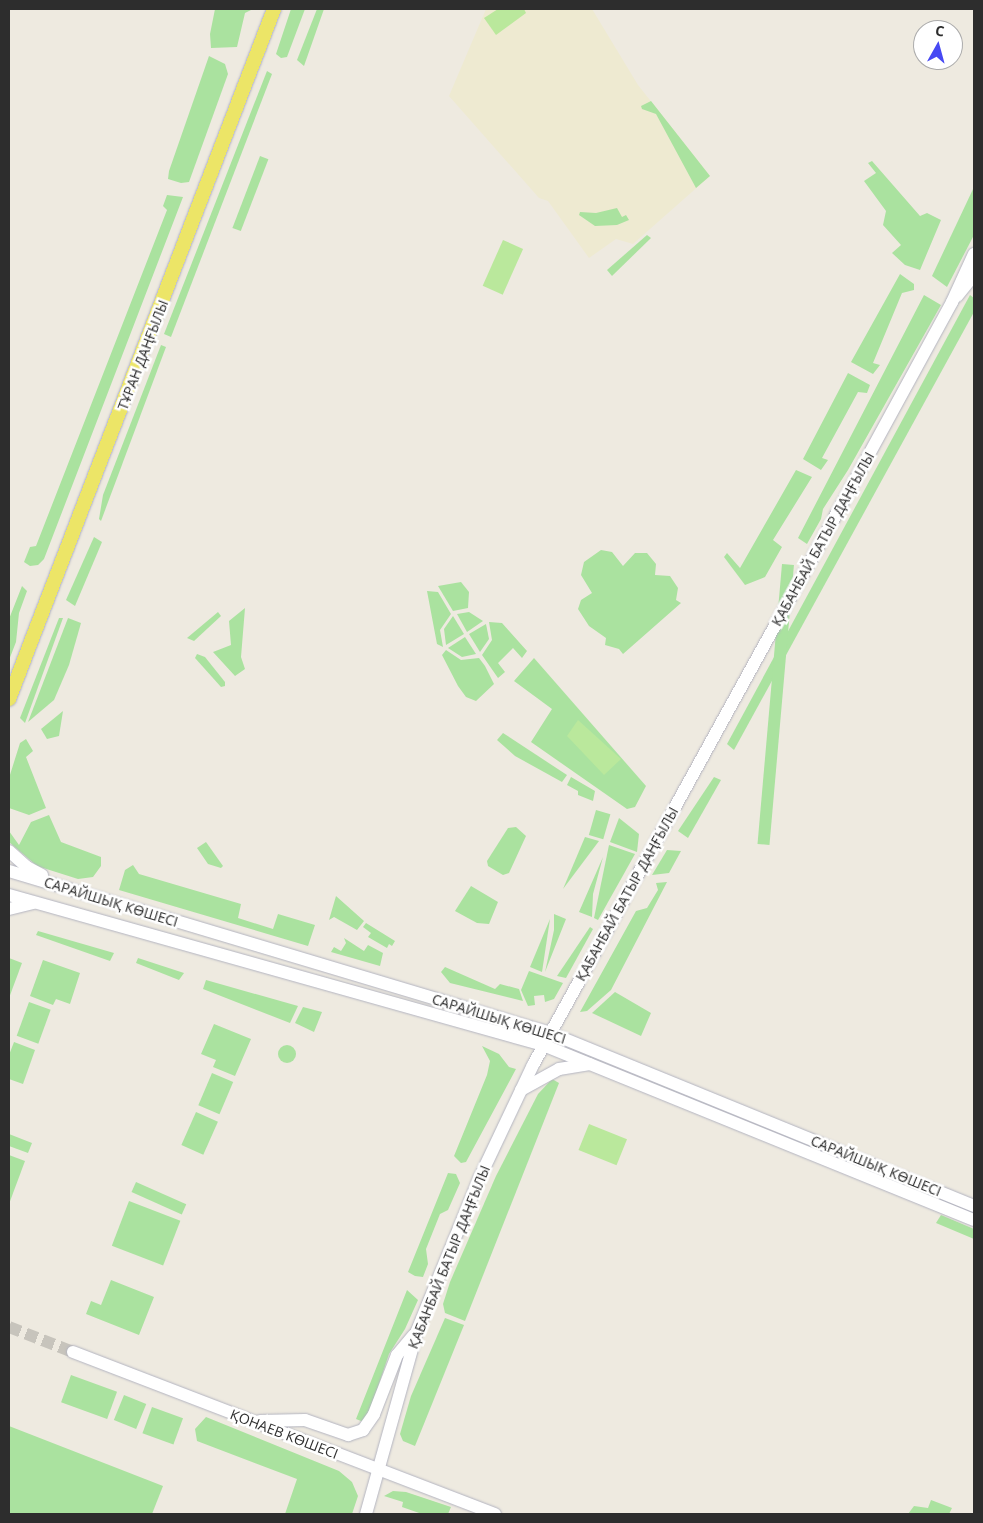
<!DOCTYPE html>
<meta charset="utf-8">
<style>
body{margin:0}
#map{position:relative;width:983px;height:1523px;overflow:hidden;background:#eeeae0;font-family:"Open Sans",sans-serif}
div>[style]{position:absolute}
.education>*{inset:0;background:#eeead1}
.green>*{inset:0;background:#aae29f;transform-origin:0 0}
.round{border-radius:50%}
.pitch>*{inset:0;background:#bae89c;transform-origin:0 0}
.secondary-tunnel>*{height:12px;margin-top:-6px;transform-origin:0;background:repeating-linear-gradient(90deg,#c7c4bc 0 12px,transparent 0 18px)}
.roads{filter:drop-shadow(0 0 1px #b3b4c0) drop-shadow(0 0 1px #b3b4c0)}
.secondary>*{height:12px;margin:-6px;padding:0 6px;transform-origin:6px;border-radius:6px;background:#fff}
.primary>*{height:14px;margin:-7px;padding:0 7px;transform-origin:7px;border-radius:7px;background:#ece567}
span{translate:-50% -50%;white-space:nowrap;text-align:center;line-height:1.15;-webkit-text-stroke:5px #fff;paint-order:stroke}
.street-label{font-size:14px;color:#2d2d2d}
.frame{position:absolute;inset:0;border:10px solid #2d2d2d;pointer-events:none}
.north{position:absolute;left:913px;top:20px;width:50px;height:50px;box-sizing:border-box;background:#fff;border:1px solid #ababab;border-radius:50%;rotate:7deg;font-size:14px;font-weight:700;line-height:20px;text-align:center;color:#2d2d2d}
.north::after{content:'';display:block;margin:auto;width:18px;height:22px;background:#4749f3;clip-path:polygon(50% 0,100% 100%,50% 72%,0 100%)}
</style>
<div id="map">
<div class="education">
<div style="clip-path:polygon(486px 9px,592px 9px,638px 85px,710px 176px,633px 244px,616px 239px,589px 258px,548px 201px,539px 198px,449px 96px)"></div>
</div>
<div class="green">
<div style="clip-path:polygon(215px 9px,253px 9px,245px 13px,237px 47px,211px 48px,210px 34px)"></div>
<div style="clip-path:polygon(291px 9px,305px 9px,287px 57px,281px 58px,276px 54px)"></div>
<div style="clip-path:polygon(317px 9px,324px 9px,304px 66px,297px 60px)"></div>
<div style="clip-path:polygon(209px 56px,225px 64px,228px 74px,189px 182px,181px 183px,168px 179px,169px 171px)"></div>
<div style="clip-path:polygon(267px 71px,272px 74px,171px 337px,164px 334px)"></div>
<div style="clip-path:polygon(651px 101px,710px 176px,696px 188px,656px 114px,642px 109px,641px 106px)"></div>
<div style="left:260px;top:156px;width:9px;height:77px;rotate:21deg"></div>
<div style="clip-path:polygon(872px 161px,920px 216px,927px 213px,941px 220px,920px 270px,905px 265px,892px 253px,901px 245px,883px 225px,886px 211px,864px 181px,876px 173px,868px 163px)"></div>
<div style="clip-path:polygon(974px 187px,974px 235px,947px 287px,932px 276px)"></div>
<div style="clip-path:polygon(167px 195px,183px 197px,44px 559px,38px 565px,30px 566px,24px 562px,30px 547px,36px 546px,167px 210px,163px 206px)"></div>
<div style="clip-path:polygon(617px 208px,622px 217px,626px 215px,629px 220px,617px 225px,595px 226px,579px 215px,580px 212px,596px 213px)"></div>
<div style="clip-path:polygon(647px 235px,651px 238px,612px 276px,607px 270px)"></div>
<div style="clip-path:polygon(900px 274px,914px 284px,914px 290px,902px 293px,873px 363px,880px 365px,873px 374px,851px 362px)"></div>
<div style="clip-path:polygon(924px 295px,941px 305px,848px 470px,823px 509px,821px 519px,807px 544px,798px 538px)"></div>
<div style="clip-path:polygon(970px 295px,974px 298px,974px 312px,734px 750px,727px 744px)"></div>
<div style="clip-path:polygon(161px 345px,166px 347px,101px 521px,99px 519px,103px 495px)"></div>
<div style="clip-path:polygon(848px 373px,870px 385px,867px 393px,858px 392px,822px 458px,828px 460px,821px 470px,803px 459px)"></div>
<div style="clip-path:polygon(796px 470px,812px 477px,773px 540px,782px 547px,765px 577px,745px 585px,724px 557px,727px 553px,740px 568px)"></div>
<div style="clip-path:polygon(94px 537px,102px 542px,75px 606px,66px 600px)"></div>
<div style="clip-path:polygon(601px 550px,612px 552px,623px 566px,635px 553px,647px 553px,656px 564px,655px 575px,670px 576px,678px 588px,676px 600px,681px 603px,623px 654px,619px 649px,605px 645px,606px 638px,589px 626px,578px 609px,581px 600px,592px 593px,581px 575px,584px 562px)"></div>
<div style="left:782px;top:564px;width:12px;height:281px;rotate:5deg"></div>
<div style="clip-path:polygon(461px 582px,469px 592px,468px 608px,453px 611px,438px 586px)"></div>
<div style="clip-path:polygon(22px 586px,27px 591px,19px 613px,16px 642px,9px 660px,9px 619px)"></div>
<div style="clip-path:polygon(427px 591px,438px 592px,451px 614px,440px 630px,443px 647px,437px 644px)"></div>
<div style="clip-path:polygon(245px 608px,241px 657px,245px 669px,235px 676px,213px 652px,231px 645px,229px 621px)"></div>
<div style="clip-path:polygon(218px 612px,221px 616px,194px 641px,187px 638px)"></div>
<div style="clip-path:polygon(469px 612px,483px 621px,467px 632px,457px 614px)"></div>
<div style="clip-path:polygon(453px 616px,464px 634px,446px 645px,444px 629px)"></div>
<div style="clip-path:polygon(59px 618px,63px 618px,25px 723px,20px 718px)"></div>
<div style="clip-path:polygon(68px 618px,81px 623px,69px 665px,54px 700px,28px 722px)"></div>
<div style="clip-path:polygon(489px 622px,502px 623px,527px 651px,522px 658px,513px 648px,498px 663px,505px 672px,498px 678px,482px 655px,492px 640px)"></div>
<div style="clip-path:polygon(486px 624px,489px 639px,480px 652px,469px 634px)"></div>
<div style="clip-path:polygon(465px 637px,476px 654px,462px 657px,448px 648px)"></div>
<div style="clip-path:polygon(446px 650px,461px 660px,479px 658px,485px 666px,494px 684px,476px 701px,466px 697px,458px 686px,442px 655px)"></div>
<div style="clip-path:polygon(197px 654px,205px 657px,225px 682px,225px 686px,221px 687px,195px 658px)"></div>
<div style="clip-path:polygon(534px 658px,646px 786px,635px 807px,627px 809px,531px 742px,552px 709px,514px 681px)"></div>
<div style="clip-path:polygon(63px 711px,59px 736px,47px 739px,41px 729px)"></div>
<div style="clip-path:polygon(503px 733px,567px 775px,562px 782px,515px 756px,497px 740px)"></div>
<div style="clip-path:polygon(26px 739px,33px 751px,26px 757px,46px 808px,29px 815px,9px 808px,9px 778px,20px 743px)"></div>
<div style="clip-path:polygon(571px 777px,595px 791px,593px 801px,578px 795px,578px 791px,567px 785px)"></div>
<div style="clip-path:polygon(714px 777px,721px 780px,688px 838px,678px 831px)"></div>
<div style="left:596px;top:810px;width:15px;height:26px;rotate:16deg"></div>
<div style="clip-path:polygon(49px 815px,61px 842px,101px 857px,101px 866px,93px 877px,78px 879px,37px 866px,9px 842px,9px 831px,19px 845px,31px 822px)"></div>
<div style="clip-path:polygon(619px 818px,639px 834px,637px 852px,610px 842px)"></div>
<div style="clip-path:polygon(516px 827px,526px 836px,509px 873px,503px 875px,488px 866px,487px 861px,508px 828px)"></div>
<div style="clip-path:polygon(585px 837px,599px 841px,563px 889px)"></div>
<div style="clip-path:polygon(206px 842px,223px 866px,221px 868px,208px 864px,197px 848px)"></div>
<div style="clip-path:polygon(609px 845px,635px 854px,598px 920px,594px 918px)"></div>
<div style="clip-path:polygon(667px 850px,681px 851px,669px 873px,652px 875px)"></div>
<div style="clip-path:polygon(603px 857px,593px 894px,592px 917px,579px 912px)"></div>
<div style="clip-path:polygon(133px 865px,139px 874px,241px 904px,238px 918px,273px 929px,278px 914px,315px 925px,308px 946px,119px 890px,125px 870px)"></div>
<div style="clip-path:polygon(667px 882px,611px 990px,587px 1011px,580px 1012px,636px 911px,647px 908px,658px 890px,656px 883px)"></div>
<div style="clip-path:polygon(471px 886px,498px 902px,489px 924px,477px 923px,455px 911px)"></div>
<div style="clip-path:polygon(336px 896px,364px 921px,357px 930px,334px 917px,329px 920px)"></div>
<div style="clip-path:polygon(554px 914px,566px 919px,545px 972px,554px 930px)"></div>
<div style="clip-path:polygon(550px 919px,542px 972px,530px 967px)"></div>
<div style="clip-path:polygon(366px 923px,395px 941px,392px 946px,389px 944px,387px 948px,368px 937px,371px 933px,363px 927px)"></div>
<div style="clip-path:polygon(590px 927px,593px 929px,566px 978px,557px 976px)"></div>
<div style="clip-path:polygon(38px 931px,114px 953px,110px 961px,36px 935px)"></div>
<div style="clip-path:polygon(344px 938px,364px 951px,368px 945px,383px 953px,380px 966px,331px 952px,334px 947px,341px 951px,346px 943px)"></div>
<div style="clip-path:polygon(9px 958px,22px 963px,9px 998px)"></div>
<div style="clip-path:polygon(138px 958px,184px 973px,179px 980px,136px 963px)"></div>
<div style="clip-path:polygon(43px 960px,80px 973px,70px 1004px,56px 999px,53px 1005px,30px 996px)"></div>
<div style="clip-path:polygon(445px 967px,495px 989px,500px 984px,519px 989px,523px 1001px,450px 983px,441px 972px)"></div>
<div style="clip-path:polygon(529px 971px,563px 983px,554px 999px,545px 1002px,544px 995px,534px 996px,535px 1005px,528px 1006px,521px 990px)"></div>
<div style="clip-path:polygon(206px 980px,298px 1006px,290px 1023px,203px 989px)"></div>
<div style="clip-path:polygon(615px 992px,651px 1013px,641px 1036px,592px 1013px)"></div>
<div style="left:29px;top:1002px;width:23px;height:36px;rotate:20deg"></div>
<div style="clip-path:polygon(303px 1007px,322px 1012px,314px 1032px,295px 1023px)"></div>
<div style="clip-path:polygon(214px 1024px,251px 1039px,235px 1076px,213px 1067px,216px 1060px,201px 1054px)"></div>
<div style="clip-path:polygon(14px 1042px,35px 1050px,23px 1084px,9px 1079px,9px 1055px)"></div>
<div class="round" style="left:278px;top:1045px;width:18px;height:18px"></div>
<div style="clip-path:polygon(482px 1046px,499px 1054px,509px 1067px,516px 1069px,466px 1162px,461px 1163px,454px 1156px,487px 1075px,490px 1061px)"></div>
<div style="left:212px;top:1073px;width:23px;height:35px;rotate:23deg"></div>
<div style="clip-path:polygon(552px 1079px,559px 1083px,465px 1321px,445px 1313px,443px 1304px,450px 1282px,496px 1176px,538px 1094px)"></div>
<div style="left:196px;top:1112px;width:24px;height:36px;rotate:24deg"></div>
<div style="clip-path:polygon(9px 1134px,32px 1143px,28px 1153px,9px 1146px)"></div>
<div style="clip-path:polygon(9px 1155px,25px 1161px,9px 1204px)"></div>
<div style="clip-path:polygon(448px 1173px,456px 1174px,460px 1183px,448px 1210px,440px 1214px,426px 1249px,428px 1264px,423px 1277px,415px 1276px,408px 1272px)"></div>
<div style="left:136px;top:1182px;width:55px;height:11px;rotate:24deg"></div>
<div style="left:129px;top:1201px;width:55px;height:48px;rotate:21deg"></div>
<div style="clip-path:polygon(941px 1215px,974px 1229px,974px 1239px,936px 1223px)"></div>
<div style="clip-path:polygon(111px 1280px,154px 1297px,139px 1335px,86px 1314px,91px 1301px,101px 1305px)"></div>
<div style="clip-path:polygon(407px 1290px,418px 1300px,405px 1329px,389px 1354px,366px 1423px,356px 1419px)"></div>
<div style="clip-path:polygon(445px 1318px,464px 1325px,415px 1446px,403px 1441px,400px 1434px,411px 1396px)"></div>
<div style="left:71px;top:1375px;width:49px;height:29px;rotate:20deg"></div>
<div style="left:124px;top:1395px;width:24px;height:27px;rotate:22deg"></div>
<div style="left:152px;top:1407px;width:33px;height:28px;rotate:20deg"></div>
<div style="clip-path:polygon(206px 1417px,339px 1471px,352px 1482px,358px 1496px,352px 1514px,285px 1514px,297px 1479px,197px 1441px,195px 1429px)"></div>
<div style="clip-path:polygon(9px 1426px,163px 1486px,152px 1514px,9px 1514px)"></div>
<div style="clip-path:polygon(393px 1491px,406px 1492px,451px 1507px,448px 1514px,422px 1514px,402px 1507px,403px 1502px,384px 1496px)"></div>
<div style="clip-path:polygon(931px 1500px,952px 1508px,949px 1514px,908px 1514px,914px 1506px,928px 1508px)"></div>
</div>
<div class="pitch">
<div style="clip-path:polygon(498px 9px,524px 9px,526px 13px,496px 35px,484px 18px)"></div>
<div style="left:503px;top:240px;width:22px;height:50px;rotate:24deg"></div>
<div style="clip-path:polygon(578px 720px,621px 759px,604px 775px,567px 736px)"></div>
<div style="left:589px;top:1124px;width:41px;height:28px;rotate:22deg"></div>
</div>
<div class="secondary-tunnel">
<div style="left:9px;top:1327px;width:69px;rotate:21.3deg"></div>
</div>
<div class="roads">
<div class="secondary">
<div style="left:957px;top:296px;width:27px;rotate:-51deg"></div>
<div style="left:9px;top:851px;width:24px;rotate:42deg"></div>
<div style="left:27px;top:867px;width:17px;rotate:28deg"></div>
<div style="left:9px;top:871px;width:565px;rotate:16.67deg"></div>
<div style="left:550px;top:1033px;width:458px;rotate:22.2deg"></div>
<div style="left:9px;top:895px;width:555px;rotate:15.69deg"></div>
<div style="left:543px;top:1045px;width:465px;rotate:22.1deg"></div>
<div style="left:9px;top:909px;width:25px;rotate:-14deg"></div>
<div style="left:521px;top:1090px;width:43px;rotate:-28.9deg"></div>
<div style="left:559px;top:1069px;width:31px;rotate:-9deg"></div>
<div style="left:73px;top:1352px;width:452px;rotate:21deg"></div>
<div style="left:260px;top:1421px;width:45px;rotate:-1.3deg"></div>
<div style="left:305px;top:1420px;width:46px;rotate:19.2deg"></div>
<div style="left:348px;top:1435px;width:16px;rotate:-18deg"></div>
<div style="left:363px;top:1430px;width:19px;rotate:-55deg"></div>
<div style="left:374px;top:1414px;width:63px;rotate:-68.7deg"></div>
<div style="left:397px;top:1355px;width:26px;rotate:-50deg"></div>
<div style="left:366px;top:1514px;width:190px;rotate:-74.4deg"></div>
<div style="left:417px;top:1331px;width:166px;rotate:-67.8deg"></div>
<div style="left:480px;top:1177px;width:124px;rotate:-64.7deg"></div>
<div style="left:533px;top:1065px;width:643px;rotate:-61.16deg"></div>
<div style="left:843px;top:502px;width:228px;rotate:-61.4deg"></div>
<div style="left:952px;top:302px;width:53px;rotate:-65.4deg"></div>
</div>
<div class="primary">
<div style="left:9px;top:699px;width:739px;rotate:-68.99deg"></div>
</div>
</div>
<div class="street-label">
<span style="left:143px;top:355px;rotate:-69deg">ТҰРАН ДАҢҒЫЛЫ</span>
<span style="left:823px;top:539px;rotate:-61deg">ҚАБАНБАЙ БАТЫР ДАҢҒЫЛЫ</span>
<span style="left:627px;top:894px;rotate:-61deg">ҚАБАНБАЙ БАТЫР ДАҢҒЫЛЫ</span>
<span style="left:111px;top:902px;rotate:17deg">САРАЙШЫҚ КӨШЕСІ</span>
<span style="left:499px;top:1019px;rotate:17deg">САРАЙШЫҚ КӨШЕСІ</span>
<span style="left:876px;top:1166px;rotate:22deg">САРАЙШЫҚ КӨШЕСІ</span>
<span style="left:449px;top:1257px;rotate:-68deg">ҚАБАНБАЙ БАТЫР ДАҢҒЫЛЫ</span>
<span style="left:284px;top:1434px;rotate:21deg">ҚОНАЕВ КӨШЕСІ</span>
</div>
<div class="frame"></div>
<div class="north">С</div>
</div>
